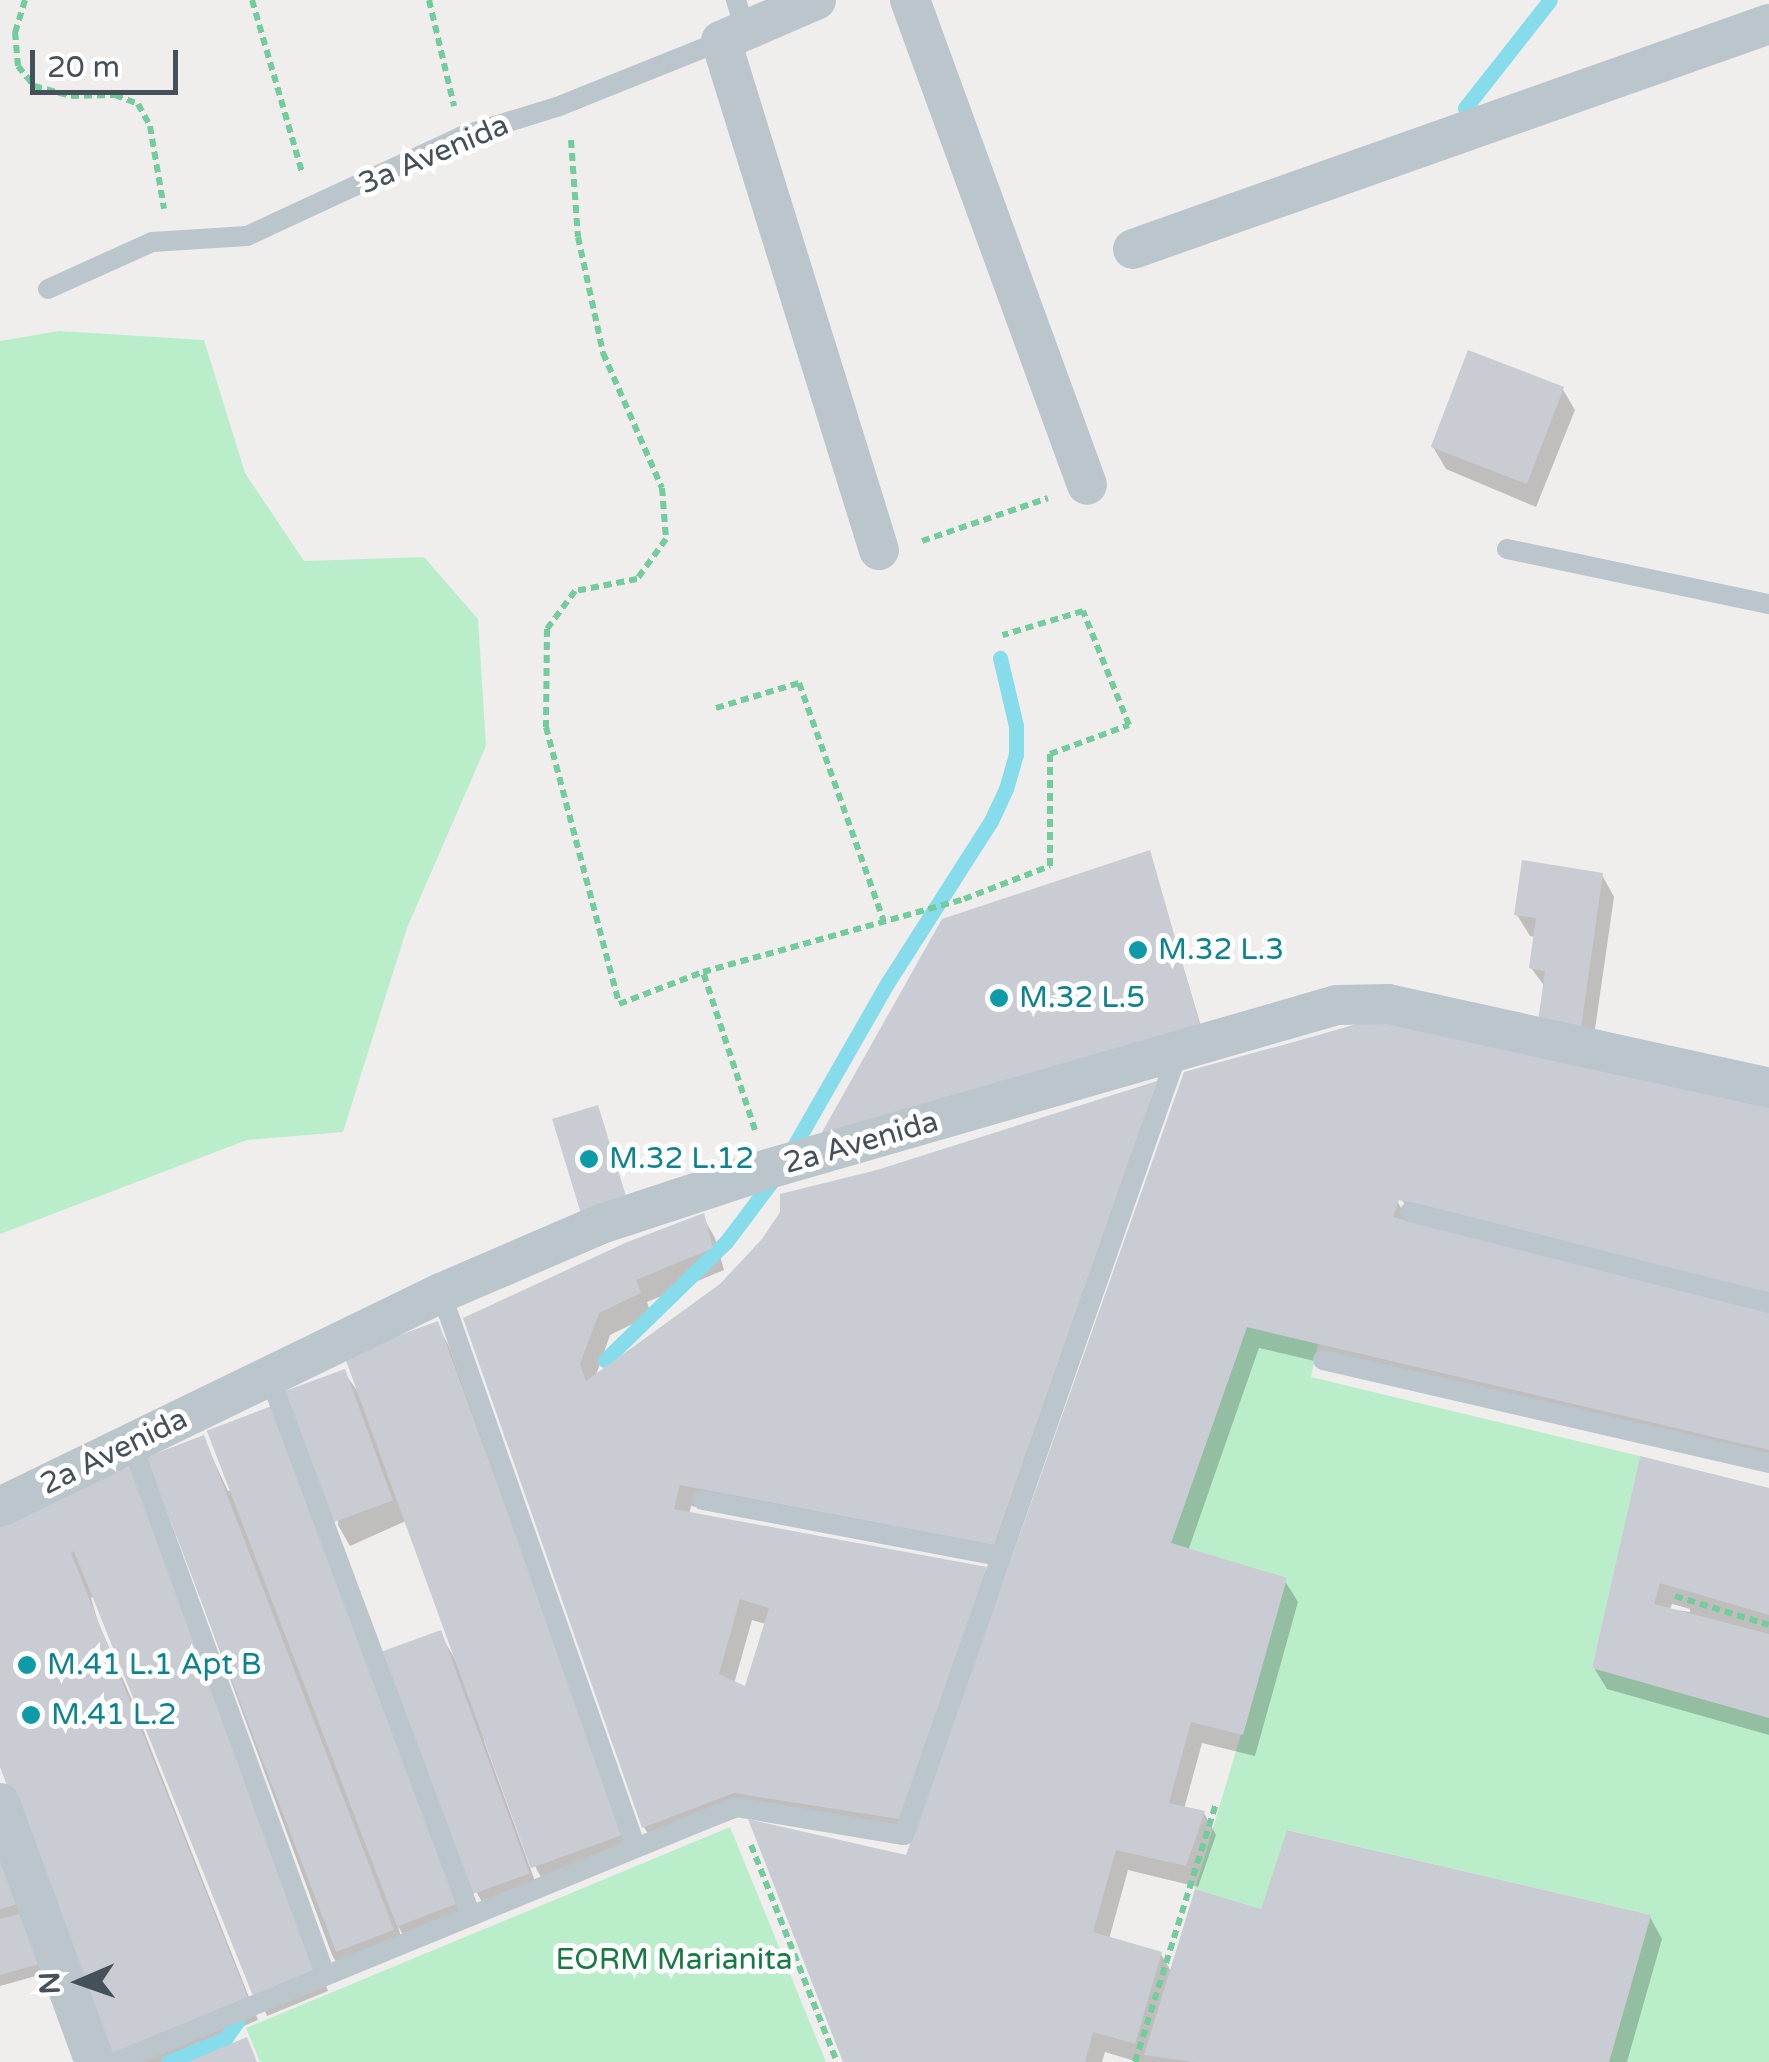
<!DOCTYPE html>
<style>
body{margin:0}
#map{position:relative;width:1769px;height:2062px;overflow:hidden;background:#f0eded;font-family:"Varela Round",sans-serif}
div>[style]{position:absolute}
.green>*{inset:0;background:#baeecb}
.shadow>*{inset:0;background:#0003}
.stream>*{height:15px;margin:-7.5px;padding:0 7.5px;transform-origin:7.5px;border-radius:7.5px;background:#87dceb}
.building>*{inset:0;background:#c9ccd2;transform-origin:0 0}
.path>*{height:6px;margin-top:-3px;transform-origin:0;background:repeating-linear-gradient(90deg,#72cc9b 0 8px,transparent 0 13px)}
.lane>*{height:20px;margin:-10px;padding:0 10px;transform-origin:10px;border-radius:10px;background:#bbc5cc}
.street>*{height:40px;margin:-20px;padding:0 20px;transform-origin:20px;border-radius:20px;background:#bbc5cc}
.dots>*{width:28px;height:28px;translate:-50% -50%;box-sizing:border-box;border:5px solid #fff;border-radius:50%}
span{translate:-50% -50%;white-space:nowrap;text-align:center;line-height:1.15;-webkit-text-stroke:10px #fff;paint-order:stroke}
.street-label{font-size:30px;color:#45515a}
.culture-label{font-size:30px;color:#0d838f}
.left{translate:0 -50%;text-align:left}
.park-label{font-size:30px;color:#177a43}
.north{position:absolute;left:30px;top:1932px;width:100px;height:100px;-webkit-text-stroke:8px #fff;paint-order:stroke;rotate:268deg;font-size:28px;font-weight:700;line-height:40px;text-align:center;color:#45515a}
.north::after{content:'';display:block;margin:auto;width:35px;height:45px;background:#45515a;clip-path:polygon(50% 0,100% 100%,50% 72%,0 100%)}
.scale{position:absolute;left:30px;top:50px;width:148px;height:45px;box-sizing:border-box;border:5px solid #45515a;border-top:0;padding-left:12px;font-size:30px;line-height:35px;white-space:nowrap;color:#45515a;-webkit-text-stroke:8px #fff;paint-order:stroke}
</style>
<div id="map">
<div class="green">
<div style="clip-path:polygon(59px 331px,204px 340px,245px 473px,304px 561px,424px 557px,478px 619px,486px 746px,407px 928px,343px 1132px,247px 1140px,0 1234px,0 341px)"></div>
<div style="clip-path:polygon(1247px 1327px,1318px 1344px,1311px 1377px,1640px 1456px,1592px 1668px,1769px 1718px,1769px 2062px,1609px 2062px,1651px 1915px,1288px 1830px,1261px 1909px,1195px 1889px,1287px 1579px,1171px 1543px)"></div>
<div style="clip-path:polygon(730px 1827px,826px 2062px,260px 2062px,246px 2028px)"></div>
</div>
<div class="shadow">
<div style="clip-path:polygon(1562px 388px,1575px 410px,1536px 507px,1446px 469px,1433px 447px)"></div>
<div style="clip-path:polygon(1149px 853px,1204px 1036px,1069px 1074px)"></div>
<div style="clip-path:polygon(1602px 875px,1614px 897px,1592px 1050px,1531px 968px,1536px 937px,1530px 936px,1517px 915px)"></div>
<div style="clip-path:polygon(evenodd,1357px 1024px,1769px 1107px,1769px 1468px,1259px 1348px,1188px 1551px,1285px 1581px,1298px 1602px,1255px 1756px,1202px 1743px,1184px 1809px,1204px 1813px,1216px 1835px,1198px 1887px,1128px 1870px,1109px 1939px,1161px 1954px,1172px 1973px,1263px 1912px,1650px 1917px,1662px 1939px,1627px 2062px,1138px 2062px,1105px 2052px,1102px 2062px,846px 2062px,914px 1840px,747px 1814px,656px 1848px,644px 1827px,466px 1319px,703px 1217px,715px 1238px,724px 1270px,647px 1302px,651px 1315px,610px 1335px,595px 1378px,878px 1172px,1155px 1084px,1006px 1565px,691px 1506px,689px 1514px,985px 1569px,1001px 1596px,1186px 1074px,1357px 1024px,1395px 1188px,1416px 1224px,1410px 1224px,1391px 1190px,1395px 1188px,1357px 1024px,752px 1620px,766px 1624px,747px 1689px,734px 1684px,752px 1620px)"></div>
<div style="clip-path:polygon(597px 1108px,630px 1209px,588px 1221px)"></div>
<div style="clip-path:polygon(437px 1325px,449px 1346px,632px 1857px,549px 1892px,537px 1870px,488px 1739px,484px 1741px,540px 1895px,490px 1916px,478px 1895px,388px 1657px,440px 1634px,458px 1664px,408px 1520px,350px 1546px,338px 1525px,344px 1372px,365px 1402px)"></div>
<div style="clip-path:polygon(203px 1438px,228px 1491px,232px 1490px,470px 1924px,411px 1950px,398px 1926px,405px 1952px,345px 1977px,332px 1955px,150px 1462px)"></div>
<div style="clip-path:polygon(evenodd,1642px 1459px,1769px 1491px,1769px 1735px,1607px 1689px,1594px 1668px,1642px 1459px,1672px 1604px,1690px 1609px,1690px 1612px,1670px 1609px,1672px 1604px)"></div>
<div style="clip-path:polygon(evenodd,146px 1489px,328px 1991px,267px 2016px,146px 1722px,141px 1724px,258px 2020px,161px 2062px,117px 2062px,0 1760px,0 1531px,146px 1489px,95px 1596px,145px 1721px,142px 1723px,98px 1622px,91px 1598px,95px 1596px)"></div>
<div style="clip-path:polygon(0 1858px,43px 1974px,0 1986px)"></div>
</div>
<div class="stream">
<div style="left:1465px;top:108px;width:137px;rotate:-51.8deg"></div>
<div style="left:790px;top:1153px;width:197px;rotate:-60.2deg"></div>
<div style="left:888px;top:982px;width:191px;rotate:-57.4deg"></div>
<div style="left:991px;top:821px;width:35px;rotate:-65deg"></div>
<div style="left:1006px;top:789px;width:35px;rotate:-74deg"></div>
<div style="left:1016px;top:755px;width:29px;rotate:-90deg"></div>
<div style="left:1016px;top:726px;width:70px;rotate:-103.2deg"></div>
<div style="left:605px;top:1360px;width:169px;rotate:-44.3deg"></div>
<div style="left:726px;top:1242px;width:81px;rotate:-53deg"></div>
<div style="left:168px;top:2062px;width:61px;rotate:-22deg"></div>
<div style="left:225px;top:2039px;width:21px;rotate:-55deg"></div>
</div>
<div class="building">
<div style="left:1468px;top:350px;width:103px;height:104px;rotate:21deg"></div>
<div style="clip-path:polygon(1150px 850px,1200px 1025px,821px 1134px,942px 919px)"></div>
<div style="clip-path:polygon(1522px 860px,1603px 873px,1581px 1029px,1538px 1022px,1545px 971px,1529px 968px,1536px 918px,1514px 915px)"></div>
<div style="clip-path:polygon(1377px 1019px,1769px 1104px,1769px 1294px,1399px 1200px,1393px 1217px,1769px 1312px,1769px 1450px,1247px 1327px,1171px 1543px,1287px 1578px,1243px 1735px,1191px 1722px,1169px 1803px,1205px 1811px,1186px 1866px,1116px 1850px,1093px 1932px,1162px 1952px,1135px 2044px,1093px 2032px,1085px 2062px,843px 2062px,748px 1819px,906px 1855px,1184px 1072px)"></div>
<div style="clip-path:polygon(evenodd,1157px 1081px,994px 1545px,680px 1485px,674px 1509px,987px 1567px,899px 1819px,734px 1793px,642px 1828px,463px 1318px,625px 1243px,704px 1213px,713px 1248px,636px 1280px,641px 1293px,599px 1313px,580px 1364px,586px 1381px,720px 1284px,762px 1239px,780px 1212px,780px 1194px,877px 1170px,1157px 1081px,740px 1599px,769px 1608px,745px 1686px,719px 1674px,740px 1599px)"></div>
<div style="left:598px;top:1105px;width:98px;height:48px;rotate:73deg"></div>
<div style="left:438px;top:1321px;width:546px;height:100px;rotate:70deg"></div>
<div style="left:345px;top:1369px;width:140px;height:64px;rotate:70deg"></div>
<div style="left:274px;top:1405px;width:531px;height:72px;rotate:69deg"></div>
<div style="left:204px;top:1435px;width:530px;height:62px;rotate:69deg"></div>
<div style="clip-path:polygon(1640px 1456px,1769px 1488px,1769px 1615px,1660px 1583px,1654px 1604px,1769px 1634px,1769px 1718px,1592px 1668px)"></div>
<div style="clip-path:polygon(135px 1464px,317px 1969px,253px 1996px,74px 1551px,71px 1553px,248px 1998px,111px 2057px,0 1767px,0 1525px)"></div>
<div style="left:441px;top:1630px;width:259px;height:62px;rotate:70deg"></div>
<div style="clip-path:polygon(1287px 1830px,1651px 1915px,1609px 2062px,1194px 2062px,1144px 2055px,1195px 1889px,1261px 1909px)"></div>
<div style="clip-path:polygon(0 1858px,17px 1904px,0 1909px)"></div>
<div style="clip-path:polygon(20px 1914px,39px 1964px,0 1975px,0 1919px)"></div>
<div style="clip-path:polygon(247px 2037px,257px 2062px,188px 2062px)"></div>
</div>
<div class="path">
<div style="left:25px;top:0;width:34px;rotate:107deg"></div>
<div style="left:15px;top:32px;width:34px;rotate:85deg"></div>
<div style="left:18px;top:66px;width:26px;rotate:51deg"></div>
<div style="left:34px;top:86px;width:38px;rotate:15deg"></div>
<div style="left:71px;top:96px;width:44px;rotate:-1.3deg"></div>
<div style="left:115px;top:95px;width:25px;rotate:21deg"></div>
<div style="left:138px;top:104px;width:25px;rotate:61deg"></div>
<div style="left:150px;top:126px;width:84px;rotate:80.4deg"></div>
<div style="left:252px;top:0;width:179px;rotate:73.8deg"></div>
<div style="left:429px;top:0;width:109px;rotate:76.7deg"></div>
<div style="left:571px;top:140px;width:97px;rotate:85.9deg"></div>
<div style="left:578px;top:237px;width:119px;rotate:77.8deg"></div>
<div style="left:603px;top:353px;width:147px;rotate:66.4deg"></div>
<div style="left:662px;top:488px;width:51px;rotate:85.5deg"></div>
<div style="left:666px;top:539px;width:49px;rotate:125.9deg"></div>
<div style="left:637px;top:579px;width:63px;rotate:169deg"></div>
<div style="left:575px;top:591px;width:47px;rotate:126.4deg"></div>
<div style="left:547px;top:629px;width:98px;rotate:90.6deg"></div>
<div style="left:546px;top:727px;width:286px;rotate:75.2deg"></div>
<div style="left:619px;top:1004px;width:90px;rotate:-20.9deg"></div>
<div style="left:922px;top:541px;width:133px;rotate:-18.8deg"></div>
<div style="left:716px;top:708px;width:87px;rotate:-16.8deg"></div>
<div style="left:799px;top:683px;width:251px;rotate:70.4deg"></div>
<div style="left:755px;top:1130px;width:166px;rotate:-108.2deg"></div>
<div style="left:703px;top:972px;width:271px;rotate:-15.6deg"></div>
<div style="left:964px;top:899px;width:92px;rotate:-21deg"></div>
<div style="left:1050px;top:866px;width:112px;rotate:-90deg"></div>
<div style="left:1050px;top:754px;width:84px;rotate:-20.2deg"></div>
<div style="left:1129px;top:725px;width:123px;rotate:-112deg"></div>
<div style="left:1083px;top:611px;width:84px;rotate:163.3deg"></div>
<div style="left:1675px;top:1596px;width:98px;rotate:17.1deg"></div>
<div style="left:751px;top:1845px;width:233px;rotate:68.4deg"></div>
<div style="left:1135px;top:2062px;width:271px;rotate:-72.6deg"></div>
</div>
<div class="lane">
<div style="left:736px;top:0;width:30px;rotate:73deg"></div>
<div style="left:48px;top:289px;width:114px;rotate:-24.3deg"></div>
<div style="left:152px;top:242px;width:95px;rotate:-3.6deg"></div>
<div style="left:247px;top:236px;width:237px;rotate:-24.9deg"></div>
<div style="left:462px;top:136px;width:99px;rotate:-17deg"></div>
<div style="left:557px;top:107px;width:177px;rotate:-21.9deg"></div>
<div style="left:1507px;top:549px;width:268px;rotate:11.9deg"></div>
<div style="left:1410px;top:1212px;width:370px;rotate:14.2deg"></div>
<div style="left:441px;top:1293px;width:588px;rotate:70.64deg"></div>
<div style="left:1323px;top:1360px;width:458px;rotate:13deg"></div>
<div style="left:270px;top:1378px;width:574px;rotate:69.51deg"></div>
<div style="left:131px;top:1442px;width:566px;rotate:69.97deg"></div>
<div style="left:703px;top:1500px;width:302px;rotate:10.7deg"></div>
<div style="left:116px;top:2062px;width:670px;rotate:-22.36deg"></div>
<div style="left:736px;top:1807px;width:170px;rotate:9.5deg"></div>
<div style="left:904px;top:1835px;width:827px;rotate:-70.73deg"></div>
</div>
<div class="street">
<div style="left:816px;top:0;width:103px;rotate:156.7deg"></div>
<div style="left:721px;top:41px;width:533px;rotate:72.76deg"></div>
<div style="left:910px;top:0;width:516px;rotate:69.95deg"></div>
<div style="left:1133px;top:249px;width:675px;rotate:-19.48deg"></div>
<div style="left:0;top:1507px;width:490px;rotate:-25.9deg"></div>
<div style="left:441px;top:1293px;width:174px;rotate:-23.3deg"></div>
<div style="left:601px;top:1224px;width:176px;rotate:-18.2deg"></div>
<div style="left:768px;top:1169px;width:592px;rotate:-16.08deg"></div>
<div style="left:1337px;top:1005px;width:51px;rotate:-1.1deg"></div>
<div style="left:1388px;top:1004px;width:390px;rotate:12.4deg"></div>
<div style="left:0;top:1803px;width:276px;rotate:69.9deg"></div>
</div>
<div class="dots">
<div style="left:1138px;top:950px;background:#0f9aa8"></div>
<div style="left:999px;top:998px;background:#0f9aa8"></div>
<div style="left:589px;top:1159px;background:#0f9aa8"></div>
<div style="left:27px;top:1665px;background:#0f9aa8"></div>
<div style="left:31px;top:1715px;background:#0f9aa8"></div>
</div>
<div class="street-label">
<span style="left:434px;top:155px;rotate:-23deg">3a Avenida</span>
<span style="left:861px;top:1143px;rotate:-16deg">2a Avenida</span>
<span style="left:114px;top:1452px;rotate:-26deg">2a Avenida</span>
</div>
<div class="culture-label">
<span class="left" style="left:1158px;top:950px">M.32 L.3</span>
<span class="left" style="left:1019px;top:998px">M.32 L.5</span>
<span class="left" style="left:609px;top:1159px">M.32 L.12</span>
<span class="left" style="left:47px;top:1665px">M.41 L.1 Apt B</span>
<span class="left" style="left:51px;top:1715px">M.41 L.2</span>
</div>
<div class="park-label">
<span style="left:674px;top:1960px">EORM Marianita</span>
</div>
<div class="north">N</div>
<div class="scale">20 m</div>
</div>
